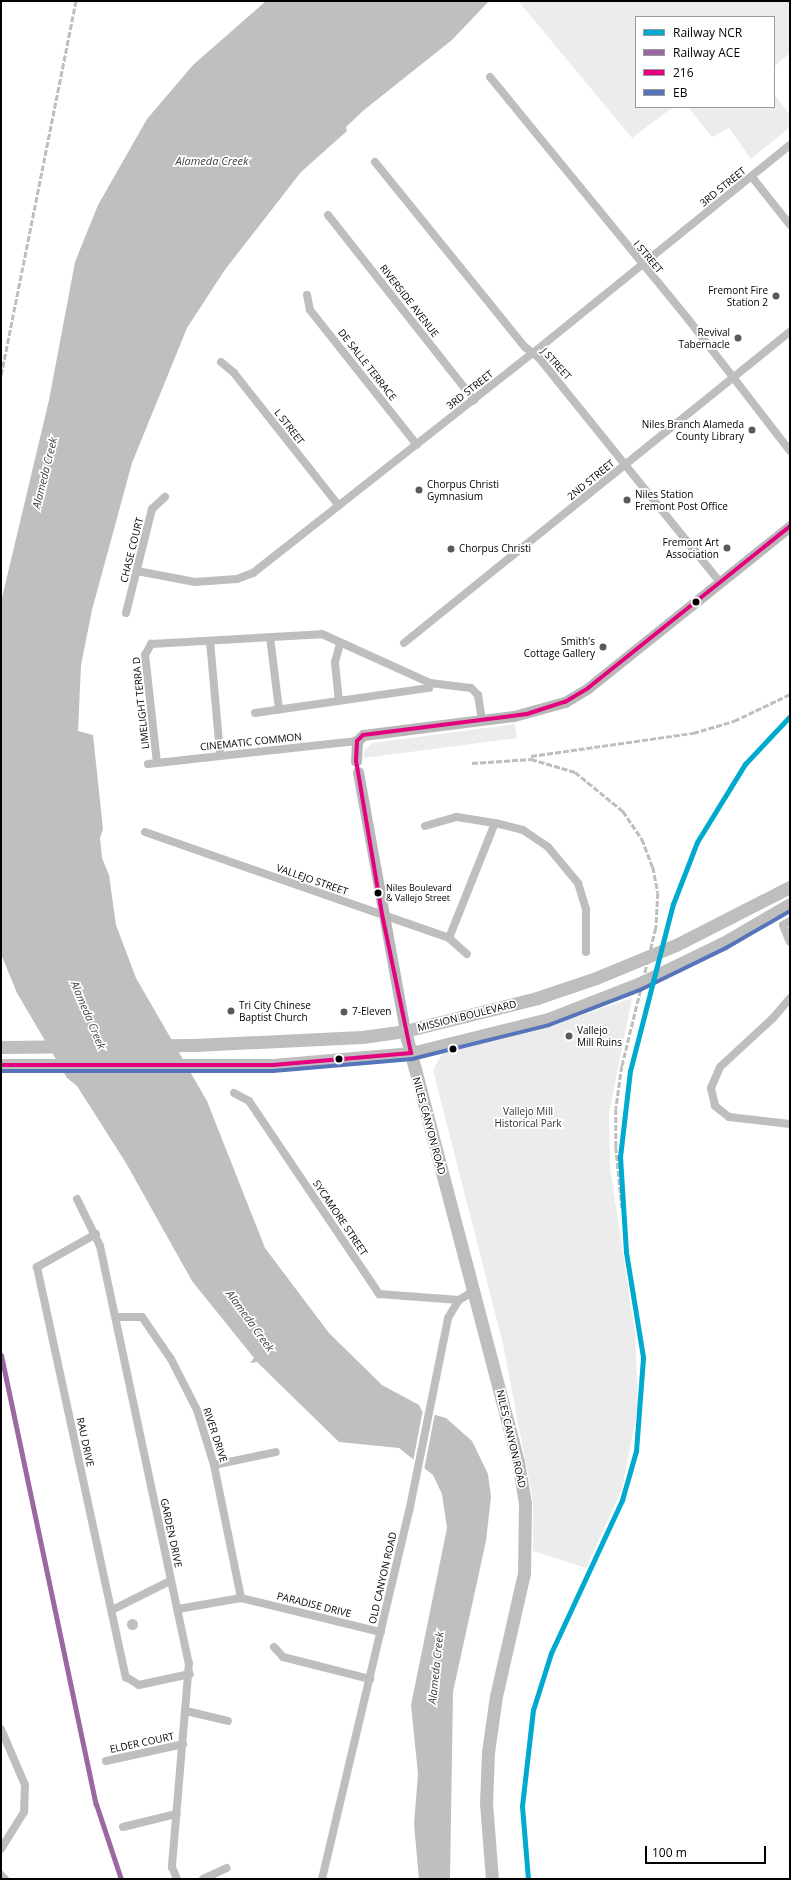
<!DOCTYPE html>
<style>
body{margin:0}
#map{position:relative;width:791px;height:1880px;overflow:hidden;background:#fff;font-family:"Open Sans",sans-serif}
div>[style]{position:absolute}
.green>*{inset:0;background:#ececec}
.water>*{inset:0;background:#bfbfbf}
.round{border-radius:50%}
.pier>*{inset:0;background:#fff}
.minor>*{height:8px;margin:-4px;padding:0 4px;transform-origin:4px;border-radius:4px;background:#bebebe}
.secondary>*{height:11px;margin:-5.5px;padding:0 5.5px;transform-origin:5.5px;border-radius:5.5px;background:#b8b8b8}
.primary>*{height:13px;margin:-6.5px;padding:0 6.5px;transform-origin:6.5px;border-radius:6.5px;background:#bebebe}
.rail>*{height:2.5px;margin-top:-1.25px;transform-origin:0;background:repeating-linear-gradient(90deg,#bebebe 0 6px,transparent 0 8px)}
.bus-1>*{height:4px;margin:-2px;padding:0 2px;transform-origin:2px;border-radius:2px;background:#e5007d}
.bus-2>*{height:4px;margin:-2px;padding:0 2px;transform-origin:2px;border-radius:2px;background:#5674b9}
.rail-1>*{height:5px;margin:-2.5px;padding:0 2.5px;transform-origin:2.5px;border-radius:2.5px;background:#00a9ce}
.rail-2>*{height:5px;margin:-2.5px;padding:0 2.5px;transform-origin:2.5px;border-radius:2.5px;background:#9b68a0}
.dots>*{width:11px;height:11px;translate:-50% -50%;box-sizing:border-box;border:2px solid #fff;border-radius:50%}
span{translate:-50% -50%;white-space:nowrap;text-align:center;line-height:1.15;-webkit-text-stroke:3.5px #fff;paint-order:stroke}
.bus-label{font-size:9px;color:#000}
.left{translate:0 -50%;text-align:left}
.street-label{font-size:10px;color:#000}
.poi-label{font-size:10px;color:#000}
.right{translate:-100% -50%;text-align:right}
.park-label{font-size:10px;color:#333}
.water-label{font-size:11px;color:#444;font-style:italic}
.frame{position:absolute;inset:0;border:2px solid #000;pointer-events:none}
.legend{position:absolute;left:635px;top:16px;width:140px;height:92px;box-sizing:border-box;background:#fff;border:1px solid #999;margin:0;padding:5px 7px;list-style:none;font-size:12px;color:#000}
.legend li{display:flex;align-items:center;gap:8px;height:20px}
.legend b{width:20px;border:1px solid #999}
.scale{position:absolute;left:645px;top:1846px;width:121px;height:18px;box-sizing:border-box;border:2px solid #000;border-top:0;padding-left:5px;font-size:12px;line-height:14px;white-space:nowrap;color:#000;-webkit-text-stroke:3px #fff;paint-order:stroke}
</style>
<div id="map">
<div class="green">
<div style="clip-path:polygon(790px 1px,790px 53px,774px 67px,774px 17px,636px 17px,636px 107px,673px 107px,632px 138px,519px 2px)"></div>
<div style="clip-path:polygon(774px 94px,790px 115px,790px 127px,751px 159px,729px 128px,712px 137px,688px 107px,774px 107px)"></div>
<div style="clip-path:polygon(515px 724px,517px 738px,364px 758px,364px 751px,372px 743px)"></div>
<div style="clip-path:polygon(632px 998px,609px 1114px,610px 1167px,635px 1333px,638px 1407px,622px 1489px,586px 1568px,533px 1551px,533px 1501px,503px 1344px,433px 1070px,442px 1054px,553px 1025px)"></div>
</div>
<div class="water">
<div style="clip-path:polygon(266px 1px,489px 1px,452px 40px,364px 110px,346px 127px,347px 131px,301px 172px,224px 271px,187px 328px,132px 463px,92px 610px,81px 665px,78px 731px,93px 735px,103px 829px,100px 838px,102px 858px,109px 875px,116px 925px,136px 978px,207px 1101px,265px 1248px,329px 1333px,382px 1385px,419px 1405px,422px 1411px,446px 1418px,472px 1441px,488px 1474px,491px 1497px,486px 1541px,453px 1692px,450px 1879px,419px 1879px,414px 1824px,418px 1774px,411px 1705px,447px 1528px,442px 1494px,433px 1475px,399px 1448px,339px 1442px,257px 1362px,250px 1363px,254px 1358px,192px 1281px,126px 1163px,77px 1086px,67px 1078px,17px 993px,1px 954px,1px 602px,49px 400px,75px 262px,98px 205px,147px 119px,193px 65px)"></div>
<div class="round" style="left:126.5px;top:1618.5px;width:11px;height:11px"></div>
</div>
<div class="pier">
<div style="clip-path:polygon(423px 1409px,435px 1413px,424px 1470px,413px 1462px)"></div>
</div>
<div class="minor">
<div style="left:490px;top:77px;width:313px;rotate:50.7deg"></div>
<div style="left:688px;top:319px;width:167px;rotate:52.3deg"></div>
<div style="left:375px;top:162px;width:238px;rotate:51deg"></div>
<div style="left:525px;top:347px;width:18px;rotate:38deg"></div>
<div style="left:539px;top:358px;width:287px;rotate:51.1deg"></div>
<div style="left:752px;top:177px;width:61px;rotate:51.6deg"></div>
<div style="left:328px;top:215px;width:236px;rotate:51.7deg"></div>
<div style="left:307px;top:295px;width:15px;rotate:79deg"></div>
<div style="left:310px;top:310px;width:172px;rotate:51.6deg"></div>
<div style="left:221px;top:362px;width:17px;rotate:40deg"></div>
<div style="left:234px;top:373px;width:169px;rotate:51.7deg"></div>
<div style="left:137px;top:571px;width:59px;rotate:10.7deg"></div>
<div style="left:195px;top:582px;width:42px;rotate:-4.1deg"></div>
<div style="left:237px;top:579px;width:17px;rotate:-21deg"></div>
<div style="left:253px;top:573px;width:356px;rotate:-38.2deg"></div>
<div style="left:533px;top:353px;width:331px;rotate:-39deg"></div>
<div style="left:126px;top:613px;width:107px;rotate:-76deg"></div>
<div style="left:152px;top:509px;width:18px;rotate:-43deg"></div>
<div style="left:270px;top:637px;width:73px;rotate:82.9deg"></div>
<div style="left:210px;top:641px;width:113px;rotate:84.9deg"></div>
<div style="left:404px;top:643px;width:496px;rotate:-38.9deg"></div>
<div style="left:339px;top:701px;width:39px;rotate:-96deg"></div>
<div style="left:335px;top:662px;width:20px;rotate:-75deg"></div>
<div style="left:255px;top:713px;width:176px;rotate:-8.2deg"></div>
<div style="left:429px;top:688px;width:5px;rotate:-79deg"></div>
<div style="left:157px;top:763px;width:109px;rotate:-96.3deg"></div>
<div style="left:145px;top:655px;width:13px;rotate:-61deg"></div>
<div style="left:151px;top:644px;width:171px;rotate:-3.3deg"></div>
<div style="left:322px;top:634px;width:119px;rotate:24.4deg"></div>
<div style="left:430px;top:683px;width:41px;rotate:7deg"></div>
<div style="left:471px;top:688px;width:10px;rotate:45deg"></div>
<div style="left:478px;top:695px;width:25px;rotate:81deg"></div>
<div style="left:148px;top:764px;width:210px;rotate:-6.3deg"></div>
<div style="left:425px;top:826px;width:33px;rotate:-16deg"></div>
<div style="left:457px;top:817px;width:38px;rotate:9deg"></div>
<div style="left:495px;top:823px;width:29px;rotate:14deg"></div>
<div style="left:523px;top:830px;width:30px;rotate:34deg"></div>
<div style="left:548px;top:847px;width:47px;rotate:50.2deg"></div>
<div style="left:578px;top:883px;width:28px;rotate:73deg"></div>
<div style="left:586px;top:910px;width:42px;rotate:90deg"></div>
<div style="left:145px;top:832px;width:322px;rotate:19.2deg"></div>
<div style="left:449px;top:938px;width:24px;rotate:42deg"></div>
<div style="left:790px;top:921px;width:8px;rotate:150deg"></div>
<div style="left:783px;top:925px;width:18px;rotate:68deg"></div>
<div style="left:449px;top:938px;width:124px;rotate:-68.2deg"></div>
<div style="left:790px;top:998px;width:26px;rotate:130deg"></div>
<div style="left:773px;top:1018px;width:72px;rotate:137.2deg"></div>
<div style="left:720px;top:1067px;width:23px;rotate:113deg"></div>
<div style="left:711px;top:1088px;width:18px;rotate:77deg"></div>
<div style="left:715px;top:1106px;width:18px;rotate:38deg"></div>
<div style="left:729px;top:1117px;width:61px;rotate:6.5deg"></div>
<div style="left:234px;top:1093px;width:17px;rotate:28deg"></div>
<div style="left:249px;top:1101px;width:233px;rotate:56deg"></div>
<div style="left:379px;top:1294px;width:80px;rotate:4.3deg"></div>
<div style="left:77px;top:1199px;width:52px;rotate:63.9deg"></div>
<div style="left:100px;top:1246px;width:426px;rotate:78deg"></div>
<div style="left:189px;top:1663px;width:205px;rotate:94.8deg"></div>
<div style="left:172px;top:1867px;width:13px;rotate:67deg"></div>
<div style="left:96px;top:1234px;width:68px;rotate:150.8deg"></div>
<div style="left:37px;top:1267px;width:420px;rotate:77.8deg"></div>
<div style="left:126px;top:1677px;width:15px;rotate:32deg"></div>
<div style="left:139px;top:1685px;width:52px;rotate:-12.2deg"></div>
<div style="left:116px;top:1317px;width:26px"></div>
<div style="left:142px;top:1317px;width:51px;rotate:55.4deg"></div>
<div style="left:171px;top:1359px;width:57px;rotate:63deg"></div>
<div style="left:197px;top:1410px;width:58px;rotate:72.8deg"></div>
<div style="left:214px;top:1465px;width:136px;rotate:78.5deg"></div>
<div style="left:214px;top:1465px;width:63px;rotate:-11.8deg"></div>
<div style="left:178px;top:1609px;width:64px;rotate:-9.9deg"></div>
<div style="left:241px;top:1598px;width:144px;rotate:13.7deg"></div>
<div style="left:112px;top:1610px;width:65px;rotate:-26.6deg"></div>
<div style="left:274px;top:1647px;width:13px;rotate:48deg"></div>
<div style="left:283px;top:1657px;width:90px;rotate:14.2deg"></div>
<div style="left:186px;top:1711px;width:43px;rotate:13.4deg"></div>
<div style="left:1px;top:1729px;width:61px;rotate:66.8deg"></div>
<div style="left:25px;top:1785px;width:27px;rotate:92deg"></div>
<div style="left:24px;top:1812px;width:44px;rotate:121.9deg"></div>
<div style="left:106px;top:1761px;width:79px;rotate:-12.4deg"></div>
<div style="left:123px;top:1827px;width:55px;rotate:-13.8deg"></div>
<div style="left:1px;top:1875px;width:6px;rotate:45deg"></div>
<div style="left:203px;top:1879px;width:26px;rotate:-25deg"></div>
<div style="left:322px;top:1879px;width:377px;rotate:-76.7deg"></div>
<div style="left:409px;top:1512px;width:198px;rotate:-78.6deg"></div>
<div style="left:448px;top:1318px;width:21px;rotate:-59deg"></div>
<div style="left:459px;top:1300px;width:17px;rotate:-31deg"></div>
</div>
<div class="secondary">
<div style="left:356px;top:761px;width:20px;rotate:-87deg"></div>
<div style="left:357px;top:741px;width:8px;rotate:-45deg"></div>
<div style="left:363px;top:735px;width:152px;rotate:-7.2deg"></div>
<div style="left:514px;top:716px;width:53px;rotate:-15.4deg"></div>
<div style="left:565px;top:702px;width:27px;rotate:-31deg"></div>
<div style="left:588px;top:688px;width:259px;rotate:-38.7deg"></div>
<div style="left:358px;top:772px;width:263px;rotate:79.7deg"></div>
</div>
<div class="primary">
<div style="left:405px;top:1031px;width:446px;rotate:75.3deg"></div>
<div style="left:518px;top:1462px;width:42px;rotate:80.3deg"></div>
<div style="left:525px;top:1503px;width:70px;rotate:90.8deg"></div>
<div style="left:524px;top:1573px;width:126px;rotate:102.8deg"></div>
<div style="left:496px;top:1696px;width:57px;rotate:98.1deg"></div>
<div style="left:488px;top:1752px;width:51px;rotate:92.2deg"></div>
<div style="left:486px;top:1803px;width:76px;rotate:85.5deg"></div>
<div style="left:1px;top:1047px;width:193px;rotate:-0.6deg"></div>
<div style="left:194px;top:1045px;width:168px;rotate:-2.7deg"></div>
<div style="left:362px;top:1037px;width:43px;rotate:-7.9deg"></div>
<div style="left:405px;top:1031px;width:136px;rotate:-14deg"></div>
<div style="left:537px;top:998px;width:62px;rotate:-18.7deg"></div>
<div style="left:596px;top:978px;width:87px;rotate:-22.4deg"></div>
<div style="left:676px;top:945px;width:128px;rotate:-27deg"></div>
<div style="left:1px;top:1065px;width:272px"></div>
<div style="left:273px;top:1065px;width:139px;rotate:-5deg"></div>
<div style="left:411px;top:1053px;width:141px;rotate:-13.9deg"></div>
<div style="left:548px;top:1019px;width:97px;rotate:-21.3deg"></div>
<div style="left:638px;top:984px;width:94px;rotate:-25.8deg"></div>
<div style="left:723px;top:943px;width:78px;rotate:-30.2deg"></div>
</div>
<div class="rail">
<div style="left:1px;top:375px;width:381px;rotate:-78.7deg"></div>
<div style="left:531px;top:756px;width:164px;rotate:-8.1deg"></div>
<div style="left:693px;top:733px;width:43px;rotate:-16.3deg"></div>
<div style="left:734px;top:721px;width:62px;rotate:-25.7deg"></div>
<div style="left:472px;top:763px;width:59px;rotate:-3.9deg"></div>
<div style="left:531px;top:759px;width:46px;rotate:16.5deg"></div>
<div style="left:575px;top:772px;width:62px;rotate:39.1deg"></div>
<div style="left:623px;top:811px;width:34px;rotate:56deg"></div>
<div style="left:642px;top:839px;width:30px;rotate:69deg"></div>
<div style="left:653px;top:867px;width:26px;rotate:79deg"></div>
<div style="left:658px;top:893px;width:35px;rotate:93deg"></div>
<div style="left:656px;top:928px;width:142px;rotate:103.8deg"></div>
<div style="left:622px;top:1066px;width:43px;rotate:97.9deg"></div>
<div style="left:616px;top:1109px;width:38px;rotate:90deg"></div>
<div style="left:616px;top:1147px;width:61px;rotate:84.4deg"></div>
</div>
<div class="bus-1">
<div style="left:1px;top:1065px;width:272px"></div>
<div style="left:273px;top:1065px;width:139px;rotate:-5deg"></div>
<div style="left:411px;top:1053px;width:142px;rotate:-101.8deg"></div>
<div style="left:382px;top:914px;width:155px;rotate:-99.6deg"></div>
<div style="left:356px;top:761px;width:20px;rotate:-87deg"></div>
<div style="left:357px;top:741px;width:8px;rotate:-45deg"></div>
<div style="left:363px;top:735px;width:165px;rotate:-7.3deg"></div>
<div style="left:527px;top:714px;width:40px;rotate:-18deg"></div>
<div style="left:565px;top:702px;width:27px;rotate:-31deg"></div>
<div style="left:588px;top:688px;width:259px;rotate:-38.7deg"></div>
</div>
<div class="bus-2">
<div style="left:1px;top:1071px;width:272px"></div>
<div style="left:273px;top:1071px;width:140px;rotate:-4.9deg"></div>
<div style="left:412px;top:1059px;width:141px;rotate:-13.9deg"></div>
<div style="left:549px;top:1025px;width:97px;rotate:-21deg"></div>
<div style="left:640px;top:990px;width:96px;rotate:-26deg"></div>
<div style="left:726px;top:948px;width:74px;rotate:-30deg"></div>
</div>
<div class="rail-1">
<div style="left:528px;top:1879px;width:73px;rotate:-94.7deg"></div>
<div style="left:522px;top:1806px;width:97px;rotate:-83.5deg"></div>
<div style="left:533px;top:1710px;width:60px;rotate:-72.5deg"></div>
<div style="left:551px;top:1653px;width:169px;rotate:-65.1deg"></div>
<div style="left:622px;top:1500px;width:51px;rotate:-74.1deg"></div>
<div style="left:636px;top:1451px;width:94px;rotate:-85.7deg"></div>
<div style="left:643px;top:1357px;width:106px;rotate:-99.2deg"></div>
<div style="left:626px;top:1252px;width:95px;rotate:-93.6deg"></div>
<div style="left:620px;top:1157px;width:87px;rotate:-83.4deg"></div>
<div style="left:630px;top:1071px;width:172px;rotate:-75.6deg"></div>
<div style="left:673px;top:904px;width:66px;rotate:-68.8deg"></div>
<div style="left:697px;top:842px;width:92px;rotate:-58.4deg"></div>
<div style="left:745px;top:764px;width:66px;rotate:-46.8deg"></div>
</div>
<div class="rail-2">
<div style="left:1px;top:1355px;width:459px;rotate:78.1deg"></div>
<div style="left:96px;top:1804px;width:79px;rotate:71.6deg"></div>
</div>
<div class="dots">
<div style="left:776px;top:296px;background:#595959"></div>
<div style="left:738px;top:338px;background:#595959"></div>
<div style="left:752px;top:430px;background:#595959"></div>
<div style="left:419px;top:490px;background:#595959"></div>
<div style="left:627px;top:500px;background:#595959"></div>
<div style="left:727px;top:548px;background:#595959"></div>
<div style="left:451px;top:549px;background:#595959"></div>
<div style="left:696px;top:602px;background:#000"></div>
<div style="left:603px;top:647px;background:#595959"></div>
<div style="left:378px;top:893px;background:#000"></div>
<div style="left:231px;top:1011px;background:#595959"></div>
<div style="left:344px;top:1012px;background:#595959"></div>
<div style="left:569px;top:1036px;background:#595959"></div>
<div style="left:453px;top:1049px;background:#000"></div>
<div style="left:339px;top:1059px;background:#000"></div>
</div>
<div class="bus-label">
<span class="left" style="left:386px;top:893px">Niles Boulevard<br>&amp; Vallejo Street</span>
</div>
<div class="street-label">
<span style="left:723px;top:187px;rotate:-39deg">3RD STREET</span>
<span style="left:648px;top:257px;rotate:50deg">I STREET</span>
<span style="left:409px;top:301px;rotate:52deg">RIVERSIDE AVENUE</span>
<span style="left:556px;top:364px;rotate:48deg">J STREET</span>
<span style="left:367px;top:365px;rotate:52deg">DE SALLE TERRACE</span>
<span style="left:470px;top:390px;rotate:-38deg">3RD STREET</span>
<span style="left:289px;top:427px;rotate:52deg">L STREET</span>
<span style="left:591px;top:480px;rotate:-39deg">2ND STREET</span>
<span style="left:132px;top:550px;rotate:-76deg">CHASE COURT</span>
<span style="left:141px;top:703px;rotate:-96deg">LIMELIGHT TERRA D</span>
<span style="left:251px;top:742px;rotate:-6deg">CINEMATIC COMMON</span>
<span style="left:312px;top:880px;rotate:19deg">VALLEJO STREET</span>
<span style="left:467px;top:1016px;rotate:-14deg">MISSION BOULEVARD</span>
<span style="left:429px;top:1126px;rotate:75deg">NILES CANYON ROAD</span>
<span style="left:340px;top:1218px;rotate:56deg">SYCAMORE STREET</span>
<span style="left:215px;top:1435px;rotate:72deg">RIVER DRIVE</span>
<span style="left:511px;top:1439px;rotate:77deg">NILES CANYON ROAD</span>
<span style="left:85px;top:1442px;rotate:78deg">RAU DRIVE</span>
<span style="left:171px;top:1533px;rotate:78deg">GARDEN DRIVE</span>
<span style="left:383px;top:1578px;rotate:-77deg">OLD CANYON ROAD</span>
<span style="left:314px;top:1605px;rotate:14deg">PARADISE DRIVE</span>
<span style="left:142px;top:1743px;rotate:-12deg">ELDER COURT</span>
</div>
<div class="poi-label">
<span class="right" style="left:768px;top:296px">Fremont Fire<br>Station 2</span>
<span class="right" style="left:730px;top:338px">Revival<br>Tabernacle</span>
<span class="right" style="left:744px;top:430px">Niles Branch Alameda<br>County Library</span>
<span class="left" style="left:427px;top:490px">Chorpus Christi<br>Gymnasium</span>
<span class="left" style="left:635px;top:500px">Niles Station<br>Fremont Post Office</span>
<span class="right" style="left:719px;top:548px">Fremont Art<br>Association</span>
<span class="left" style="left:459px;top:549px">Chorpus Christi</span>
<span class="right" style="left:595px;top:647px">Smith's<br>Cottage Gallery</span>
<span class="left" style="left:239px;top:1011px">Tri City Chinese<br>Baptist Church</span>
<span class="left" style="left:352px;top:1012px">7-Eleven</span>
<span class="left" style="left:577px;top:1036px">Vallejo<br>Mill Ruins</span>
</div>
<div class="park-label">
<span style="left:528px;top:1117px">Vallejo Mill<br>Historical Park</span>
</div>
<div class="water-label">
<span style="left:212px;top:161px">Alameda Creek</span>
<span style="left:45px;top:473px;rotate:-76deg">Alameda Creek</span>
<span style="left:88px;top:1015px;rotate:67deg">Alameda Creek</span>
<span style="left:250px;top:1321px;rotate:54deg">Alameda Creek</span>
<span style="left:436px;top:1668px;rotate:-84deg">Alameda Creek</span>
</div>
<div class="frame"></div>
<ul class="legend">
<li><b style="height:5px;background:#00a9ce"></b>Railway NCR</li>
<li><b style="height:5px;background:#9b68a0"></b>Railway ACE</li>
<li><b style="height:5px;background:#e5007d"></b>216</li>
<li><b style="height:5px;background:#5674b9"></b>EB</li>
</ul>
<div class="scale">100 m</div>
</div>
